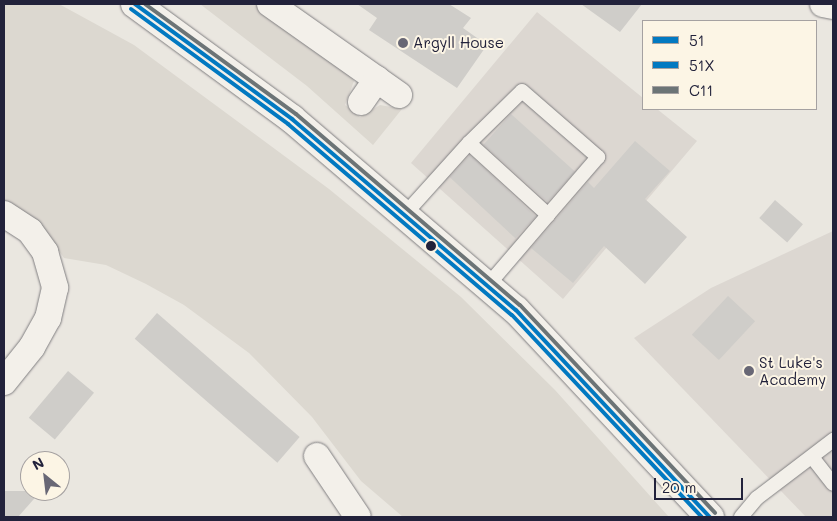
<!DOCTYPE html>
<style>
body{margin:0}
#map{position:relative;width:837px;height:521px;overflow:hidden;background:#eae7e0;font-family:Mali,sans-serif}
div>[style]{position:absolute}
.built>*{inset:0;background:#dcd7d1}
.green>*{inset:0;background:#dcd8d0}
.building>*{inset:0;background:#cfcdc9;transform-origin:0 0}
.roads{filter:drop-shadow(0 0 1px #807f81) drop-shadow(0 0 1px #807f81)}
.service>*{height:14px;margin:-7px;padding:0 7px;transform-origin:7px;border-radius:7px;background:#f3f0ea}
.minor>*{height:26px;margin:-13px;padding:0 13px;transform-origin:13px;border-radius:13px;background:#f3f0ea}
.primary>*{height:28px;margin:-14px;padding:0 14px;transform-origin:14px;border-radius:14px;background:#f3f0ea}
.bus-1>*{height:4px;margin:-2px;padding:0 2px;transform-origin:2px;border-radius:2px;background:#0279c1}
.bus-2>*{height:4px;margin:-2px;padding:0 2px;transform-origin:2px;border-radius:2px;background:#0279c1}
.bus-3>*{height:4px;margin:-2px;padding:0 2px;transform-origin:2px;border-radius:2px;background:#6c7476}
.dots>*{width:14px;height:14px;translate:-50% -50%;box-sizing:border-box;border:2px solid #fcf5e5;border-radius:50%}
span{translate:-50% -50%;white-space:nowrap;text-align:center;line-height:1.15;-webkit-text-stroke:4px #fcf5e5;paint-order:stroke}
.poi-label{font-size:15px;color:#22223b}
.left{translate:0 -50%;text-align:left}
.frame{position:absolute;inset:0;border:5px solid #22223b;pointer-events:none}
.legend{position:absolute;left:642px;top:20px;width:175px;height:90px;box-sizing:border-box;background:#fcf5e5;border:1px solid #a5a1a1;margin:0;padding:6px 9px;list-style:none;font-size:15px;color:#22223b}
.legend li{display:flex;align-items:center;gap:10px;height:25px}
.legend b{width:25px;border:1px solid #a5a1a1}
.north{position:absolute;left:20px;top:451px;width:50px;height:50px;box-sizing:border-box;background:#fcf5e5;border:1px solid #a5a1a1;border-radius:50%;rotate:331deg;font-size:14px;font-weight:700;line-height:20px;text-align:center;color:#22223b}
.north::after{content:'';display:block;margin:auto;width:18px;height:22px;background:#686775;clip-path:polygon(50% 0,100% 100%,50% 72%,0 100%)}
.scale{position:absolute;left:654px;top:478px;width:89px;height:22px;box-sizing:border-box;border:2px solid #22223b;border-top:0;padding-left:6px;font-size:15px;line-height:18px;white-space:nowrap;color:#22223b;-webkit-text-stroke:4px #fcf5e5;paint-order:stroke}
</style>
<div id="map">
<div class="built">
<div style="clip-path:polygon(537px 12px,643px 98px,643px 109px,657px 109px,697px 141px,563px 299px,411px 163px)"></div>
<div style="clip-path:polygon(833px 231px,833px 517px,806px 517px,634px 338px,711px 288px)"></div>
</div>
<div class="green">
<div style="clip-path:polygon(4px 4px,59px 4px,134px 45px,329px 189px,461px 297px,555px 390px,669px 517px,403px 517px,361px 481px,312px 417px,249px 353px,184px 305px,146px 284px,106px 265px,64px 258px,49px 237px,4px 202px)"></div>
<div style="clip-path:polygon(200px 4px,254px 4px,341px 65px,354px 81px,345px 105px,360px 117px,380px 105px,402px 109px,373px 145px,307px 86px)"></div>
</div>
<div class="building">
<div style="clip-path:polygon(357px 4px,449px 4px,471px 18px,463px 28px,487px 45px,457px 88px,369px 30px,377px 18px)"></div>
<div style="clip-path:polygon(581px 4px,642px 4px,620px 32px)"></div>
<div style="left:511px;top:114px;width:86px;height:41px;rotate:42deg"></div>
<div style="clip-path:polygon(635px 141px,670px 171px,645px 199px,687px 237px,645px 284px,604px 246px,573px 283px,531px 248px,588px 182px,594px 188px)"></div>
<div style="left:470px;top:155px;width:90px;height:30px;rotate:43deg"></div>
<div style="left:775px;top:200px;width:37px;height:24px;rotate:41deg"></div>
<div style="left:728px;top:296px;width:37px;height:53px;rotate:43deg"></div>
<div style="left:157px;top:313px;width:189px;height:34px;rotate:41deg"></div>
<div style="left:68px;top:371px;width:34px;height:61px;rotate:40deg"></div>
<div style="clip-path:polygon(4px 491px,41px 491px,18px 517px,4px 517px)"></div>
</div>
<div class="roads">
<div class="service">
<div style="left:469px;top:143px;width:74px;rotate:-44.5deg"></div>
<div style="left:522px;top:91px;width:101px;rotate:41deg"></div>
<div style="left:598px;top:157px;width:77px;rotate:130.8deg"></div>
<div style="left:405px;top:214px;width:96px;rotate:-48deg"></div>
<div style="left:469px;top:143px;width:107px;rotate:42.3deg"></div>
<div style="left:548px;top:215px;width:92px;rotate:130.6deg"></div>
<div style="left:812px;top:457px;width:34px;rotate:52deg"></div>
<div style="left:741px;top:517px;width:25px;rotate:-50deg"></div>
<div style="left:757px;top:498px;width:96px;rotate:-37.3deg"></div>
</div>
<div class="minor">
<div style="left:270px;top:4px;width:158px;rotate:35.2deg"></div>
<div style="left:823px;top:4px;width:10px;rotate:11deg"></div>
<div style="left:361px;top:102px;width:28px;rotate:-55deg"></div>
<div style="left:4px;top:214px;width:31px;rotate:33deg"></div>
<div style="left:30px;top:231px;width:26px;rotate:54deg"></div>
<div style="left:45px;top:252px;width:37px;rotate:74deg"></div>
<div style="left:55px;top:288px;width:31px;rotate:103deg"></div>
<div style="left:48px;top:318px;width:33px;rotate:119deg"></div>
<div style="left:32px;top:347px;width:45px;rotate:128.7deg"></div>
<div style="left:317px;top:456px;width:73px;rotate:56.1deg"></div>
</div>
<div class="primary">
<div style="left:135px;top:4px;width:195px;rotate:36.2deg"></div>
<div style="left:292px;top:119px;width:294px;rotate:40.5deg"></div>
<div style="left:516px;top:310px;width:284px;rotate:46.9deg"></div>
</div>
</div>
<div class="bus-1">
<div style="left:135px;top:4px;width:195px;rotate:36.2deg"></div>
<div style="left:292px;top:119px;width:294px;rotate:40.5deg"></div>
<div style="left:516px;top:310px;width:284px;rotate:46.9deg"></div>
</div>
<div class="bus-2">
<div style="left:131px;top:9px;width:195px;rotate:36.2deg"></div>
<div style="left:288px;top:124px;width:294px;rotate:40.5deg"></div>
<div style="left:512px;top:315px;width:277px;rotate:46.8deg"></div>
</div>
<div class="bus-3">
<div style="left:145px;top:4px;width:187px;rotate:36.1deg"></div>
<div style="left:296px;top:114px;width:294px;rotate:40.5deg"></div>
<div style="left:520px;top:305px;width:285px;rotate:46.8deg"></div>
</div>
<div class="dots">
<div style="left:403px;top:43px;background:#686775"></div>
<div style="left:431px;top:246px;background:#22223b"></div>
<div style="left:749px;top:371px;background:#686775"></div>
</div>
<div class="poi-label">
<span class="left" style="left:413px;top:43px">Argyll House</span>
<span class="left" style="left:759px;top:371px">St Luke's<br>Academy</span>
</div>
<div class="frame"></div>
<ul class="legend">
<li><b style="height:6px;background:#0279c1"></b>51</li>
<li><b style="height:6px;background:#0279c1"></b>51X</li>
<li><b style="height:6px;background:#6c7476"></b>C11</li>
</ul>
<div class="north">N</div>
<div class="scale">20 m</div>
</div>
